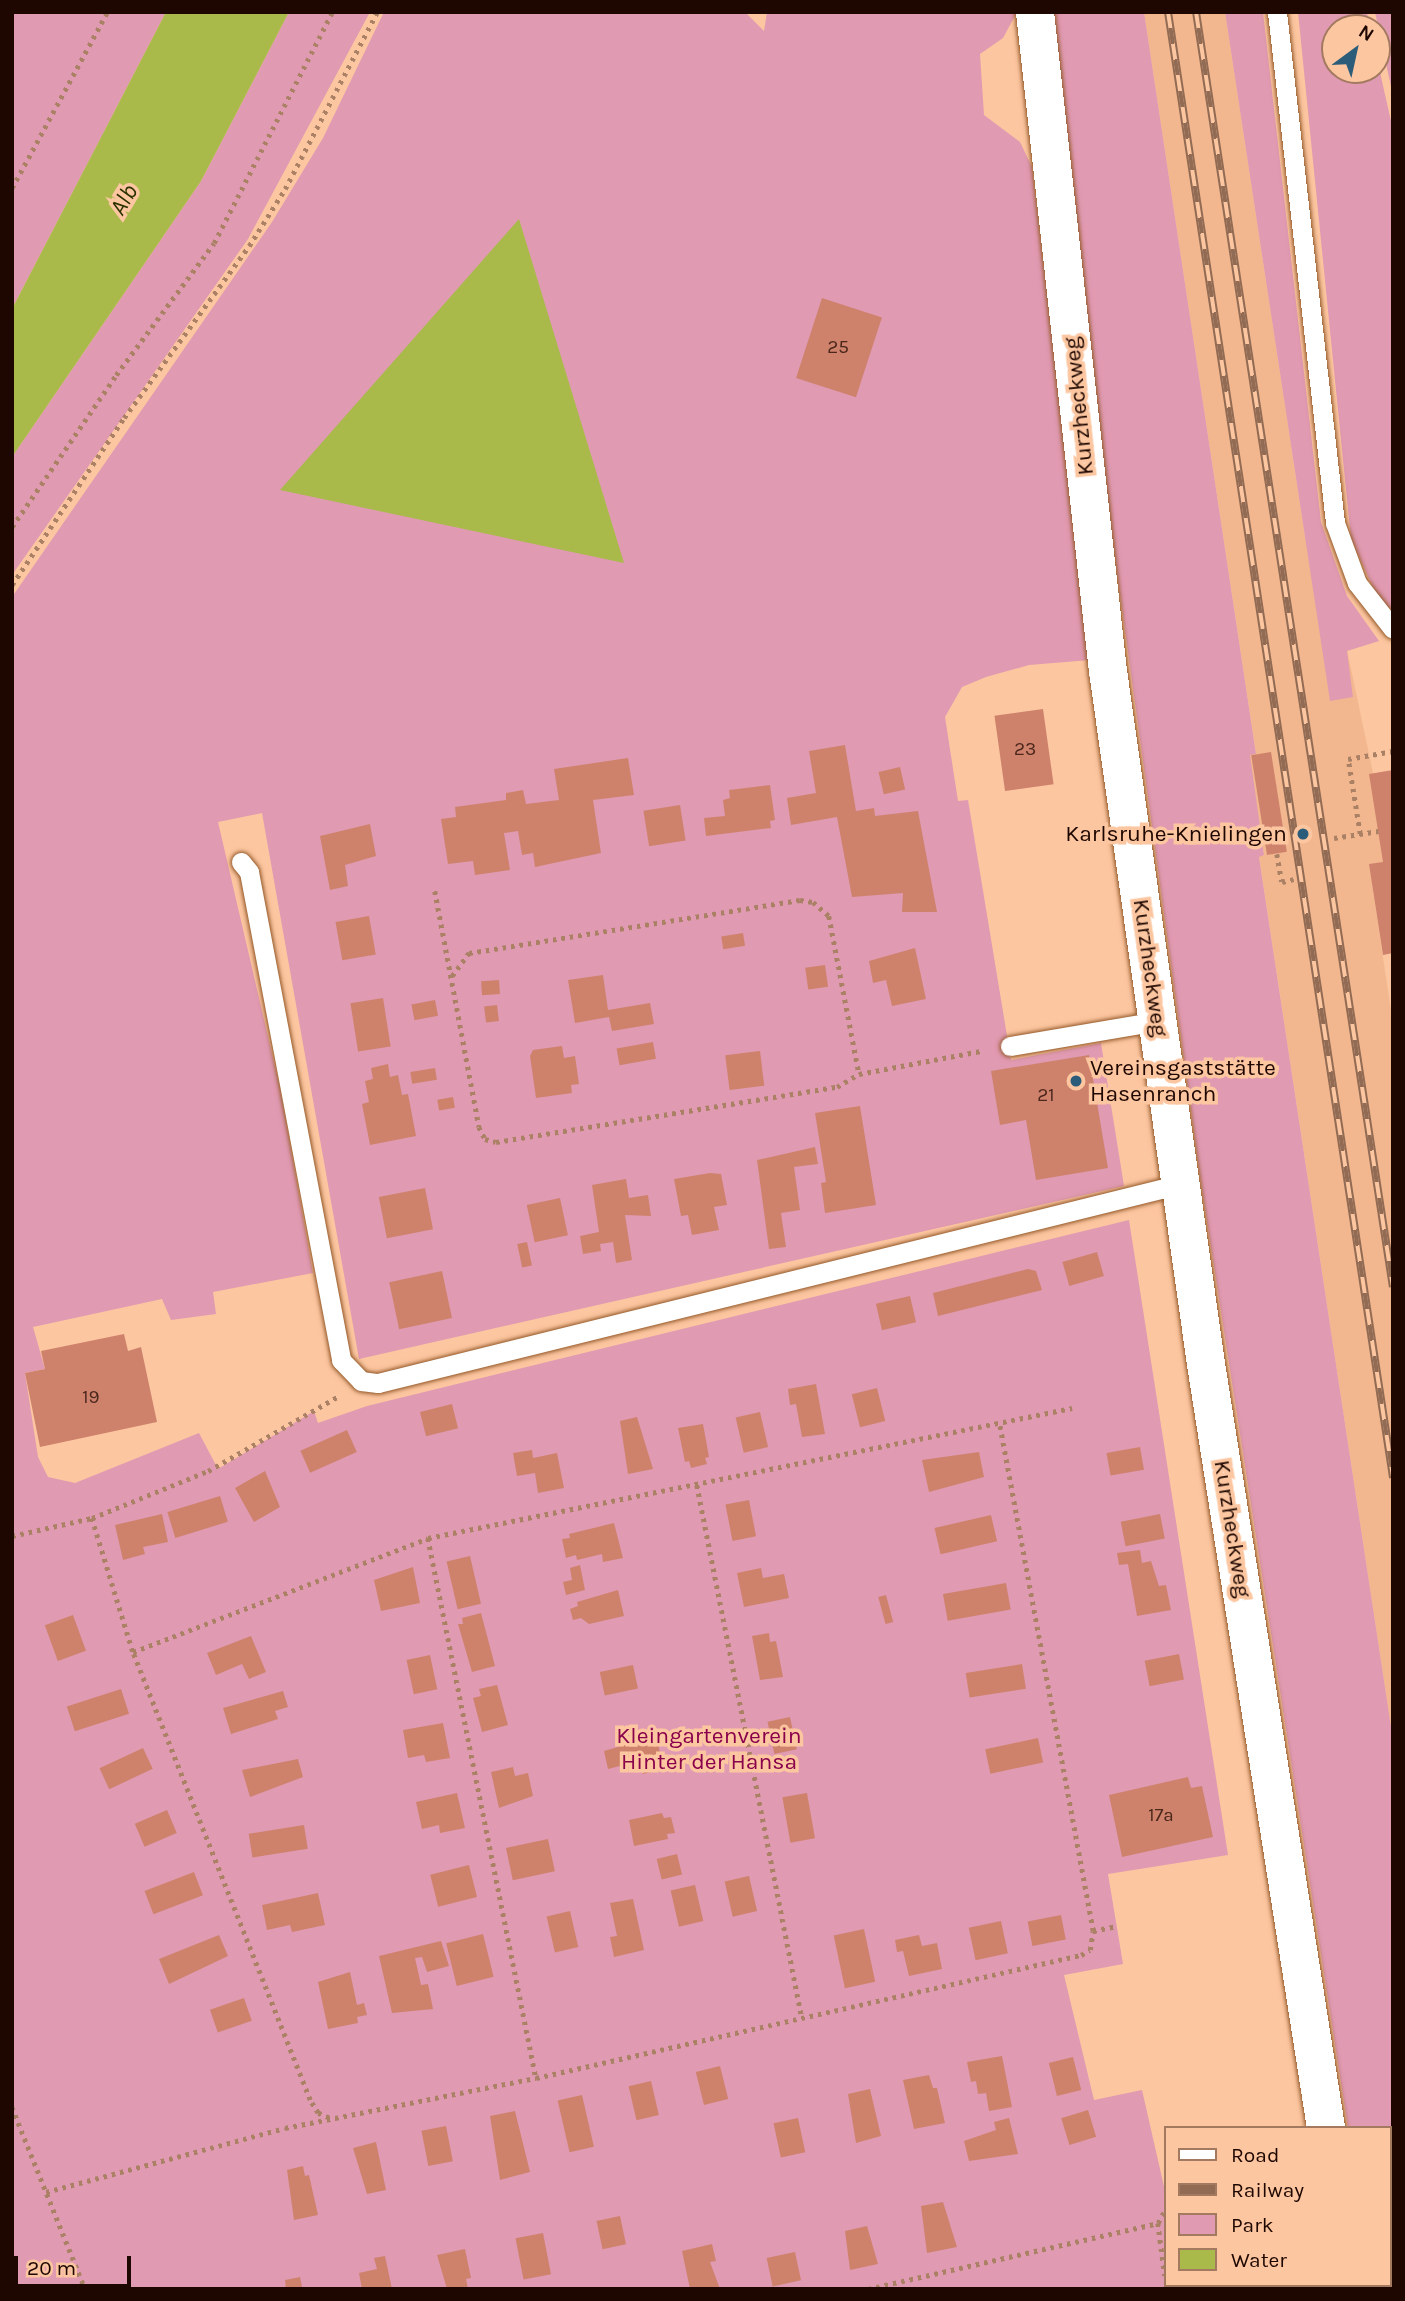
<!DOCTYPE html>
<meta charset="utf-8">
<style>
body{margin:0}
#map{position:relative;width:1405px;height:2301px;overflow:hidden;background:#fcc6a0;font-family:Karla,sans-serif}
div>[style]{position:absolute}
.built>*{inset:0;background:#f2b78e}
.green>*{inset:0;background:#e09ab2}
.water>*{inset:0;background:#a9ba4b}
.building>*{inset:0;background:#ce826c;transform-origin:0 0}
.path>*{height:4.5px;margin-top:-2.25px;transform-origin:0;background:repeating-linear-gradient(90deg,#ab8166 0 3.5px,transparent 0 8.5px)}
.roads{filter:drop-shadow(0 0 2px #945929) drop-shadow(0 0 2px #945929)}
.service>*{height:19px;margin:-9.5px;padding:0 9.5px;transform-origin:9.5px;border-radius:9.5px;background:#fff}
.minor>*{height:38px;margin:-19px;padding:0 19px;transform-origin:19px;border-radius:19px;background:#fff}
.rail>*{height:8px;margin-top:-4px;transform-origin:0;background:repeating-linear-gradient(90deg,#fcc6a0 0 16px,#926b54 0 32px);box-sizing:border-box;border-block:2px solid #926b54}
.dots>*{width:19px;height:19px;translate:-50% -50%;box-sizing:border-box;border:4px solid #fcc6a0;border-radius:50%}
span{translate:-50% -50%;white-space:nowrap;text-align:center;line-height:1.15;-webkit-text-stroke:7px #fcc6a0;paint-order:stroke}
.number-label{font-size:19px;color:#4a261b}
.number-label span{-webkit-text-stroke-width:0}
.street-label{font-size:23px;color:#1e0700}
.poi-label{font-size:23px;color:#1e0700}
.right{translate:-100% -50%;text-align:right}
.left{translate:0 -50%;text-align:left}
.park-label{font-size:23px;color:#89004c}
.water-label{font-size:24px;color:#2b3101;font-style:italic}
.frame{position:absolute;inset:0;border:14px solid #1e0700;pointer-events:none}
.legend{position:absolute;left:1164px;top:2126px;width:228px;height:161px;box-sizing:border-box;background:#fcc6a0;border:2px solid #a37a60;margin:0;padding:9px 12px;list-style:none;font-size:21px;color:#1e0700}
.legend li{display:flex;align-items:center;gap:14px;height:35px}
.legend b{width:35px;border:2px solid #a37a60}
.north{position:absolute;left:1321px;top:14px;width:70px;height:70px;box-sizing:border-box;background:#fcc6a0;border:2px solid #a37a60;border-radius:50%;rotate:33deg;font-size:19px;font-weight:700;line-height:28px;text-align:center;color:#1e0700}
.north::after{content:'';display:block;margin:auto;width:24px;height:32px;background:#2b5d7b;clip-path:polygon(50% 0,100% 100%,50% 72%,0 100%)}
.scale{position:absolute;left:14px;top:2256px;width:117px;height:32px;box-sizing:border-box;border:4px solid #1e0700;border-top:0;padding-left:9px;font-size:21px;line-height:24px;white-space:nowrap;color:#1e0700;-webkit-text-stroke:5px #fcc6a0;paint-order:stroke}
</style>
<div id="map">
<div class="built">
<div style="clip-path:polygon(1144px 12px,1225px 12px,1305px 537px,1340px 617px,1373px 773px,1386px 881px,1372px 884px,1393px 1024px,1393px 1740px,1259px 856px,1264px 855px,1249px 754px,1256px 753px)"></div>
</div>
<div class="green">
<div style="clip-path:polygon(12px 12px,166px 12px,12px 309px)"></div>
<div style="clip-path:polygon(289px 12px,370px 12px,248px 239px,12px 575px,12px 457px,201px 181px)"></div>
<div style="clip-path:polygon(384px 12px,745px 12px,764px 31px,767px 12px,1017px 12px,1003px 38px,980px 54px,984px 115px,1020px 142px,1032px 167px,1090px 660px,1029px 665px,986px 677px,962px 687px,945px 717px,958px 801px,968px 800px,1011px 1060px,1101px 1043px,1124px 1186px,359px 1359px,262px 813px,218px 822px,280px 1088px,313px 1273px,213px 1292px,216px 1314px,171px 1320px,162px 1299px,33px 1327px,45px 1369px,25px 1373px,38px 1457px,48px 1477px,75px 1483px,199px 1433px,218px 1469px,314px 1411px,318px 1423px,367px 1406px,1129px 1220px,1228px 1855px,1108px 1874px,1123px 1964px,1064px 1975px,1094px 2100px,1142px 2090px,1165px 2191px,1165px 2285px,1307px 2289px,12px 2289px,12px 597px,272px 222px,323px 138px)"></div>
<div style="clip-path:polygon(1047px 12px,1144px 12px,1256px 754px,1250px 755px,1264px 855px,1259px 857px,1393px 1740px,1393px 2289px,1372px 2285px,1389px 2285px,1389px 2128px,1348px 2128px,1201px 1183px,1090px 376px)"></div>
<div style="clip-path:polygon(1225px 12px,1263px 12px,1321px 522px,1347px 596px,1379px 641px,1347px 651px,1353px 697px,1330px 701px)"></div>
<div style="clip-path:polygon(1298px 12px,1367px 12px,1370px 28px,1335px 28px,1335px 70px,1377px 70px,1377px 59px,1393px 130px,1393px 612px,1375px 592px,1351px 539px)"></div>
<div style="clip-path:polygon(1375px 12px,1393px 12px,1393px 96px)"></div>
</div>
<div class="water">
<div style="clip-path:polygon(166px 12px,289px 12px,201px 181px,12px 457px,12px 309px)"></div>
<div style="clip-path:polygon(519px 219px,624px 563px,280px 490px)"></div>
</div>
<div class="building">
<div style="left:822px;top:298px;width:63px;height:84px;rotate:18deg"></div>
<div style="left:1043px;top:709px;width:76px;height:49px;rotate:82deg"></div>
<div style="clip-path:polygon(845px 745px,856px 811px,874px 808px,875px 816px,918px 811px,937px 912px,902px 912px,903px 893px,852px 897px,837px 817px,791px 825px,787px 798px,816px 793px,809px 751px)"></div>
<div style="left:1271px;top:752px;width:101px;height:20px;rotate:81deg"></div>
<div style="clip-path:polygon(628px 758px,634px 795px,593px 800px,601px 853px,535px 867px,533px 853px,522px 855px,518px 831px,504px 833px,510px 870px,475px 875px,473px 861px,448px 864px,441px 819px,456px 817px,455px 807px,506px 800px,506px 793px,523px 790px,526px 804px,559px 800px,554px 769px)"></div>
<div style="left:900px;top:767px;width:23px;height:22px;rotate:77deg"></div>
<div style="clip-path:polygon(1393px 770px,1393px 953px,1383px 955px,1369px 864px,1383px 862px,1369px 774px)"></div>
<div style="clip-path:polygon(770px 785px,775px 820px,770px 821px,771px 828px,706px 836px,704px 818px,725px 816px,723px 800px,730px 798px,729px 790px)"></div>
<div style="left:680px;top:805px;width:36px;height:37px;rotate:81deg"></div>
<div style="clip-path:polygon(370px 824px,376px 856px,345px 865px,348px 886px,330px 890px,320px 836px)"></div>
<div style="left:369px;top:916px;width:39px;height:34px;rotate:80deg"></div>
<div style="left:743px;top:933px;width:13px;height:22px;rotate:81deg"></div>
<div style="clip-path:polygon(915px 948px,926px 999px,892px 1006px,886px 980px,873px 983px,869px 961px)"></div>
<div style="left:825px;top:965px;width:22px;height:20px;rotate:82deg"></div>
<div style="clip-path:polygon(603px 975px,608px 1010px,650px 1003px,654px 1024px,612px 1031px,609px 1017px,575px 1023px,568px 980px)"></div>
<div style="left:499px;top:980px;width:14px;height:18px;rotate:86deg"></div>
<div style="left:383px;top:998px;width:49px;height:33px;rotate:81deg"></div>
<div style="left:435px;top:1000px;width:16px;height:24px;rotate:79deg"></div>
<div style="left:497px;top:1005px;width:16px;height:13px;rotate:83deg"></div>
<div style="left:653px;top:1042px;width:17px;height:37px;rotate:80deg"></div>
<div style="clip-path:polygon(562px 1046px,564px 1058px,575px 1056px,579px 1084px,571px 1085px,572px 1093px,536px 1098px,530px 1056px,533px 1050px)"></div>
<div style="left:760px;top:1051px;width:35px;height:35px;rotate:83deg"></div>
<div style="clip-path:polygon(1089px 1055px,1108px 1168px,1036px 1180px,1026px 1120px,1000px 1125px,991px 1071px)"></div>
<div style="clip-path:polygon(388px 1064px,390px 1077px,398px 1075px,402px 1095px,408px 1094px,416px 1136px,370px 1145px,362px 1104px,369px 1102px,365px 1081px,373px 1079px,371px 1068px)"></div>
<div style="left:435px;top:1068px;width:12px;height:25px;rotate:81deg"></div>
<div style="left:453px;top:1097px;width:11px;height:16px;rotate:80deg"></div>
<div style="clip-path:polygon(860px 1106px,876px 1205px,825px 1213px,821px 1183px,826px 1182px,815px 1113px)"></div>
<div style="clip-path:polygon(815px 1147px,818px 1164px,794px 1167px,800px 1210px,781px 1213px,786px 1247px,769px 1249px,757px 1160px)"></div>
<div style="clip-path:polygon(710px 1173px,721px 1174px,727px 1205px,714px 1207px,719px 1230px,692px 1235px,688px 1215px,681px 1216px,674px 1179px)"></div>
<div style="clip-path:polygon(626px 1179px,629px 1198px,648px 1195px,651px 1216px,625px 1215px,632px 1260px,616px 1263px,613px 1242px,600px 1244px,601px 1251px,583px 1254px,580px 1236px,599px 1232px,592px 1185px)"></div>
<div style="left:425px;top:1188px;width:42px;height:47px;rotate:79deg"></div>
<div style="left:560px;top:1198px;width:38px;height:34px;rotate:78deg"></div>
<div style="left:527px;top:1242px;width:24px;height:10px;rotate:78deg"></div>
<div style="left:1097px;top:1252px;width:25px;height:36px;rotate:74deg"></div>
<div style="clip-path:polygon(1028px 1269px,1036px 1271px,1042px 1290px,938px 1316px,933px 1293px)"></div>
<div style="left:442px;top:1271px;width:48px;height:54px;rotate:78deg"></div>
<div style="left:910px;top:1296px;width:27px;height:35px;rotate:77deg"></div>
<div style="clip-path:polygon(124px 1334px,128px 1351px,141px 1347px,157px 1422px,40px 1447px,25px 1373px,45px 1369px,41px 1351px)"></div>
<div style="clip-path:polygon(816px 1384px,825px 1434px,802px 1437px,796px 1404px,790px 1405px,788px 1389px)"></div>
<div style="left:877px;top:1388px;width:34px;height:26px;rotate:76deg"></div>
<div style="left:452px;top:1404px;width:25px;height:33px;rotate:76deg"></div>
<div style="left:760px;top:1412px;width:36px;height:25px;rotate:77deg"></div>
<div style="clip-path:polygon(637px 1417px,653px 1469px,628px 1474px,620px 1421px)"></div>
<div style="clip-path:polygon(703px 1424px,709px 1457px,705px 1458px,707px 1464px,691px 1468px,689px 1461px,685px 1462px,678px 1428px)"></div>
<div style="left:347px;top:1430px;width:24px;height:51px;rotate:66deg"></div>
<div style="left:1140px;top:1447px;width:23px;height:34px;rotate:80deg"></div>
<div style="clip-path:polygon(532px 1450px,533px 1458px,557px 1453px,564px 1488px,538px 1493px,535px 1473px,517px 1476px,513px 1453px)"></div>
<div style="clip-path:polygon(979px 1452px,984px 1477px,929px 1492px,922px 1460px)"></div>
<div style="clip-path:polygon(265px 1471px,280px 1507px,254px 1522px,235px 1488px)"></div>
<div style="left:220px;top:1496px;width:27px;height:55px;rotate:73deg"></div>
<div style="left:749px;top:1500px;width:37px;height:24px;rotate:79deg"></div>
<div style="clip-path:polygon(162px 1514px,168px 1542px,143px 1547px,145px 1554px,123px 1560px,115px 1525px)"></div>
<div style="left:1160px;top:1514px;width:25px;height:40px;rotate:79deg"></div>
<div style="left:991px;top:1515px;width:27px;height:58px;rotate:77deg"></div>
<div style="clip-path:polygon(614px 1523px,623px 1558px,603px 1562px,602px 1554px,577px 1560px,576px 1555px,566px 1558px,562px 1539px,570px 1538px,569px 1534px)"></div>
<div style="clip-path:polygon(1140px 1550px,1142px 1563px,1151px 1561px,1159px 1586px,1166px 1585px,1171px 1610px,1137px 1616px,1128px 1564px,1119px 1565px,1117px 1553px)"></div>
<div style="left:470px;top:1556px;width:49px;height:24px;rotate:77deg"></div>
<div style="clip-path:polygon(580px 1565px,585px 1590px,566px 1595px,563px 1582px,572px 1580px,570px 1568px)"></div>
<div style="clip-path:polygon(413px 1567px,420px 1603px,381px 1611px,374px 1580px)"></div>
<div style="clip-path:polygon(761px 1568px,763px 1578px,784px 1574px,789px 1598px,744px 1607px,737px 1573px)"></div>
<div style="left:1006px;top:1583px;width:27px;height:64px;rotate:80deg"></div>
<div style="clip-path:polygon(618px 1590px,624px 1616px,589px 1624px,581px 1618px,573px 1620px,570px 1609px,578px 1606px,577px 1602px)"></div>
<div style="left:886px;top:1595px;width:28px;height:8px;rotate:75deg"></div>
<div style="clip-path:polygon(481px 1613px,495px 1666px,472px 1672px,458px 1624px,463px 1624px,462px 1618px)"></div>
<div style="left:73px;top:1615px;width:38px;height:30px;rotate:70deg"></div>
<div style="clip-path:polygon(769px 1633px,770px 1642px,776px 1641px,783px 1677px,760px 1680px,752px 1636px)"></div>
<div style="clip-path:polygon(251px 1636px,266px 1672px,249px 1679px,242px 1664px,216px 1675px,207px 1653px)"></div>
<div style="left:1179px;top:1654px;width:26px;height:35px;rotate:79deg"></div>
<div style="left:430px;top:1655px;width:35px;height:24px;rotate:78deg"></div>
<div style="left:1022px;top:1664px;width:25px;height:57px;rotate:81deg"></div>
<div style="left:633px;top:1665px;width:24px;height:34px;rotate:78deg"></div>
<div style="clip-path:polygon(497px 1685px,508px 1725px,482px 1732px,473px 1698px,481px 1696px,479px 1689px)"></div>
<div style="left:121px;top:1689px;width:26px;height:57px;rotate:72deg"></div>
<div style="clip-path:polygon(283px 1691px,288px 1707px,275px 1711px,278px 1719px,231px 1734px,223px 1708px)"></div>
<div style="left:790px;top:1717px;width:33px;height:23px;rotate:78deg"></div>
<div style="clip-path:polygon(443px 1723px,450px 1758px,426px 1762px,424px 1755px,408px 1758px,403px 1730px)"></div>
<div style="clip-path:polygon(656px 1736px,664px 1769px,643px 1774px,642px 1767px,621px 1772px,620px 1766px,608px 1769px,604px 1751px)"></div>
<div style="left:1038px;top:1738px;width:25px;height:54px;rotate:78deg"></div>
<div style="left:143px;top:1748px;width:23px;height:48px;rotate:65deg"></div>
<div style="clip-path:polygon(298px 1759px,303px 1777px,250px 1797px,242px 1770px)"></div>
<div style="clip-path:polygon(513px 1767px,515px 1776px,528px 1773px,533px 1796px,499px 1808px,491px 1772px)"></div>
<div style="clip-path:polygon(1188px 1777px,1191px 1788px,1202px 1786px,1213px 1837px,1122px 1857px,1109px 1795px)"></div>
<div style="clip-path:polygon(457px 1793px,465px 1828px,440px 1833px,439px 1825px,422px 1829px,416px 1802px)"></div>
<div style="left:807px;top:1793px;width:46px;height:25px;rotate:80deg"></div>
<div style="left:167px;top:1810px;width:25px;height:35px;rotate:67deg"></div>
<div style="clip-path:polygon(662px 1813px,664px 1818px,671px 1817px,675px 1833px,667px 1834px,668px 1839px,634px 1846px,629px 1820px)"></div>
<div style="left:304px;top:1825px;width:24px;height:56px;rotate:81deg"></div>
<div style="left:548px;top:1839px;width:33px;height:43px;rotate:78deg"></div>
<div style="left:677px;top:1854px;width:21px;height:21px;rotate:76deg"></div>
<div style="left:469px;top:1865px;width:33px;height:40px;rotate:76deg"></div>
<div style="left:194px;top:1872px;width:25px;height:53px;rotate:69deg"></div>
<div style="left:749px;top:1876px;width:36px;height:25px;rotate:77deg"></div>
<div style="left:695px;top:1885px;width:37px;height:25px;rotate:77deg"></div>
<div style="clip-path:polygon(318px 1893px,325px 1925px,292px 1932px,290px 1925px,267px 1930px,262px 1905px)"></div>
<div style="clip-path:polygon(633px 1899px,644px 1950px,614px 1957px,610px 1937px,617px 1936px,610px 1903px)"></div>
<div style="left:570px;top:1911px;width:37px;height:24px;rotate:77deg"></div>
<div style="left:1061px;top:1915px;width:25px;height:34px;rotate:79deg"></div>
<div style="left:1001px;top:1921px;width:33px;height:33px;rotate:78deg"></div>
<div style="left:864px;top:1929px;width:54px;height:31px;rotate:78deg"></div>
<div style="left:483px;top:1934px;width:44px;height:38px;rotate:76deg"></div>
<div style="clip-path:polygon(219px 1935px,228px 1956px,169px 1984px,159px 1959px)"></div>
<div style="clip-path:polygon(919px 1935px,922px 1946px,937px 1943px,942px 1969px,909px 1976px,903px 1951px,897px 1952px,895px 1940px)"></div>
<div style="clip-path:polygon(441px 1941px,449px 1966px,427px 1972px,422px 1957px,415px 1958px,421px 1985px,428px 1984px,433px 2009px,392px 2013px,379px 1956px)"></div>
<div style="clip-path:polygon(350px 1972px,357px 2005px,364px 2003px,367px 2015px,357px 2017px,358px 2023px,328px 2029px,318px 1982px)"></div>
<div style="left:244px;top:1998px;width:24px;height:36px;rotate:71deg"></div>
<div style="clip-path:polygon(1002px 2056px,1012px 2107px,989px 2111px,986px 2093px,978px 2094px,976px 2081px,971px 2082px,967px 2062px)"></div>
<div style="left:1073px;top:2057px;width:34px;height:25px;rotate:76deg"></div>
<div style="left:720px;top:2066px;width:34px;height:25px;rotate:76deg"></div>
<div style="clip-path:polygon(929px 2075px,933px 2088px,937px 2088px,945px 2123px,914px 2129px,903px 2080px)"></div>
<div style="left:651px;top:2081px;width:35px;height:23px;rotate:77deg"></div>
<div style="clip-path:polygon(870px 2089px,881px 2136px,856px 2143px,848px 2094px)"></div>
<div style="left:582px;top:2095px;width:53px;height:25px;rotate:77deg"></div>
<div style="left:1088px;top:2110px;width:28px;height:28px;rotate:73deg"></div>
<div style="clip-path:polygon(515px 2111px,530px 2172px,500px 2180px,490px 2116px)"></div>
<div style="left:798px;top:2118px;width:35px;height:25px;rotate:78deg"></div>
<div style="clip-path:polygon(1009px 2118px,1018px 2154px,969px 2161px,964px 2141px,996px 2130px,994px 2122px)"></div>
<div style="left:446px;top:2126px;width:36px;height:25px;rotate:79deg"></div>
<div style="clip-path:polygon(376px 2142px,386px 2190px,367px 2194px,353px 2148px)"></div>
<div style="clip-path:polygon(303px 2166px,305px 2176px,309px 2175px,318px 2215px,294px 2220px,287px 2170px)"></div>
<div style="clip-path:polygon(943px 2202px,957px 2247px,927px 2253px,921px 2206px)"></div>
<div style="left:620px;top:2216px;width:29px;height:24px;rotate:78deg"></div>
<div style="clip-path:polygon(867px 2226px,878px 2264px,850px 2270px,845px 2231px)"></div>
<div style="left:543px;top:2233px;width:42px;height:28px;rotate:79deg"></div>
<div style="clip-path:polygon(712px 2244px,716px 2261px,710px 2262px,720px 2289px,690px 2289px,682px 2251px)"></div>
<div style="clip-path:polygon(465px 2249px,471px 2278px,466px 2279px,468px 2289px,447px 2289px,437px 2255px)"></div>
<div style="left:795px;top:2252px;width:29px;height:29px;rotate:78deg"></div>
<div style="clip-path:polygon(385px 2256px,392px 2289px,362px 2289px,359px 2273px,377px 2269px,374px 2258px)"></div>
<div style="clip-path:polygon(300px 2277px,302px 2287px,311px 2289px,286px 2289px,285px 2280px)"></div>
<div style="left:1195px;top:2285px;width:109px;height:4px"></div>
</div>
<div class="path">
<div style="left:12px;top:188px;width:200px;rotate:-61.6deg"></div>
<div style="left:12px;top:527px;width:184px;rotate:-55.6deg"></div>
<div style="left:116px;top:375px;width:164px;rotate:-53.4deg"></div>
<div style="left:214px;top:243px;width:259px;rotate:-62.9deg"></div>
<div style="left:12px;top:585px;width:201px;rotate:-56.2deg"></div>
<div style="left:124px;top:418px;width:213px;rotate:-54deg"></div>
<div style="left:249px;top:246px;width:67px;rotate:-57.7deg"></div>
<div style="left:285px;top:189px;width:199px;rotate:-62.5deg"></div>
<div style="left:1360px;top:834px;width:76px;rotate:-99.1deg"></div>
<div style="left:1348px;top:759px;width:46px;rotate:-10.1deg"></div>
<div style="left:1334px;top:838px;width:45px;rotate:-9deg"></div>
<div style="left:1277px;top:854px;width:28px;rotate:80deg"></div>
<div style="left:1282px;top:882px;width:12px;rotate:-14deg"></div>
<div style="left:435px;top:891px;width:240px;rotate:79.4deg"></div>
<div style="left:479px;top:1127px;width:13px;rotate:63deg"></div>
<div style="left:485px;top:1139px;width:11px;rotate:15deg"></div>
<div style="left:496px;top:1142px;width:345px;rotate:-9.2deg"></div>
<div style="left:837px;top:1087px;width:26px;rotate:-31deg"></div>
<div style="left:859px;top:1074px;width:124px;rotate:-10.7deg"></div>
<div style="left:452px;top:976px;width:29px;rotate:-54deg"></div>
<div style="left:469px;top:953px;width:335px;rotate:-9.1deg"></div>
<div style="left:800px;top:900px;width:13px;rotate:9deg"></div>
<div style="left:813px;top:902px;width:21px;rotate:41deg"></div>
<div style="left:829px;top:916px;width:161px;rotate:79.2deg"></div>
<div style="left:697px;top:1485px;width:543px;rotate:78.86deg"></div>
<div style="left:92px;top:1518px;width:140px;rotate:73deg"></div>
<div style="left:12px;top:1536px;width:82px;rotate:-12.7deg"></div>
<div style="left:92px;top:1518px;width:125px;rotate:-22.1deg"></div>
<div style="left:208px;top:1471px;width:149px;rotate:-29.8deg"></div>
<div style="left:428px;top:1538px;width:551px;rotate:78.69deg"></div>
<div style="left:1093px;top:1931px;width:24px;rotate:-12deg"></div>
<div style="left:12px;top:2107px;width:196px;rotate:68.1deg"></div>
<div style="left:329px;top:2118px;width:12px;rotate:-156deg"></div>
<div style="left:318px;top:2113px;width:15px;rotate:-122deg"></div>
<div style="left:310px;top:2100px;width:482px;rotate:-111.6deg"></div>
<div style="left:133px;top:1652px;width:316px;rotate:-21.1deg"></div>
<div style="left:428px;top:1538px;width:657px;rotate:-11.41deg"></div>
<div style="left:46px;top:2192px;width:247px;rotate:-15deg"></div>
<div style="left:285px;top:2128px;width:256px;rotate:-11.3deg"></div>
<div style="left:536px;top:2078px;width:559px;rotate:-12.72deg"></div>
<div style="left:1081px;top:1955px;width:10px;rotate:-29deg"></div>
<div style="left:1090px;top:1950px;width:19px;rotate:-81deg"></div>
<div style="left:1093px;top:1931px;width:518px;rotate:-100.46deg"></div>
<div style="left:1158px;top:2223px;width:15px;rotate:-62deg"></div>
<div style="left:1167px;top:2285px;width:4px;rotate:90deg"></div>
<div style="left:868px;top:2289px;width:297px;rotate:-12.8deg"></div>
<div style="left:1158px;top:2223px;width:53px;rotate:82.5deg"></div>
</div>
<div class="roads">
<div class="service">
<div style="left:1277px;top:12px;width:514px;rotate:83.52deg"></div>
<div style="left:1335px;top:523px;width:64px;rotate:69.9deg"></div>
<div style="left:1357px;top:583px;width:58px;rotate:52deg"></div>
<div style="left:241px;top:862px;width:13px;rotate:51deg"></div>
<div style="left:249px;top:872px;width:497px;rotate:79.3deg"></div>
<div style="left:341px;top:1360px;width:29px;rotate:46deg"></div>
<div style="left:361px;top:1381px;width:17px;rotate:7deg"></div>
<div style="left:378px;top:1383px;width:827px;rotate:-13.92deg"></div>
<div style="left:1010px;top:1046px;width:150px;rotate:-9.6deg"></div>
</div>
<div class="minor">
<div style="left:1035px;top:12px;width:663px;rotate:83.68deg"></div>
<div style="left:1108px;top:671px;width:700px;rotate:81.95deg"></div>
<div style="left:1206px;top:1364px;width:773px;rotate:81.07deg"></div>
<div style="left:1349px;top:2285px;width:4px;rotate:76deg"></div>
</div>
</div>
<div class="rail">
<div style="left:1168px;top:12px;width:1483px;rotate:81.27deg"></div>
<div style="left:1196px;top:12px;width:1290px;rotate:81.22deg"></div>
</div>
<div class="dots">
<div style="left:1303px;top:834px;background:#2b5d7b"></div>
<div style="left:1076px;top:1081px;background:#2b5d7b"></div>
</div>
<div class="number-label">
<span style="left:838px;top:348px">25</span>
<span style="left:1025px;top:750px">23</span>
<span style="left:1046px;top:1096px">21</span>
<span style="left:91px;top:1398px">19</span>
<span style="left:1161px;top:1816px">17a</span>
</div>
<div class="street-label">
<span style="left:1079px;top:406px;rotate:-96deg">Kurzheckweg</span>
<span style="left:1150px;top:968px;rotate:82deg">Kurzheckweg</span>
<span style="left:1232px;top:1529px;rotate:81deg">Kurzheckweg</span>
</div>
<div class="poi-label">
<span class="right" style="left:1287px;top:834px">Karlsruhe-Knielingen</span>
<span class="left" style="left:1090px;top:1081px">Vereinsgaststätte<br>Hasenranch</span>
</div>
<div class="park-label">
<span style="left:709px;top:1749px">Kleingartenverein<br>Hinter der Hansa</span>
</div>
<div class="water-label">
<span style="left:124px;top:200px;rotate:-59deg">Alb</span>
</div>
<div class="frame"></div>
<ul class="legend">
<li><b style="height:9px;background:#fff"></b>Road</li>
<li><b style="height:9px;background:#926b54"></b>Railway</li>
<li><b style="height:19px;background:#e09ab2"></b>Park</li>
<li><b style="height:19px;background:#a9ba4b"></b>Water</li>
</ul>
<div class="north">N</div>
<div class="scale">20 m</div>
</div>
